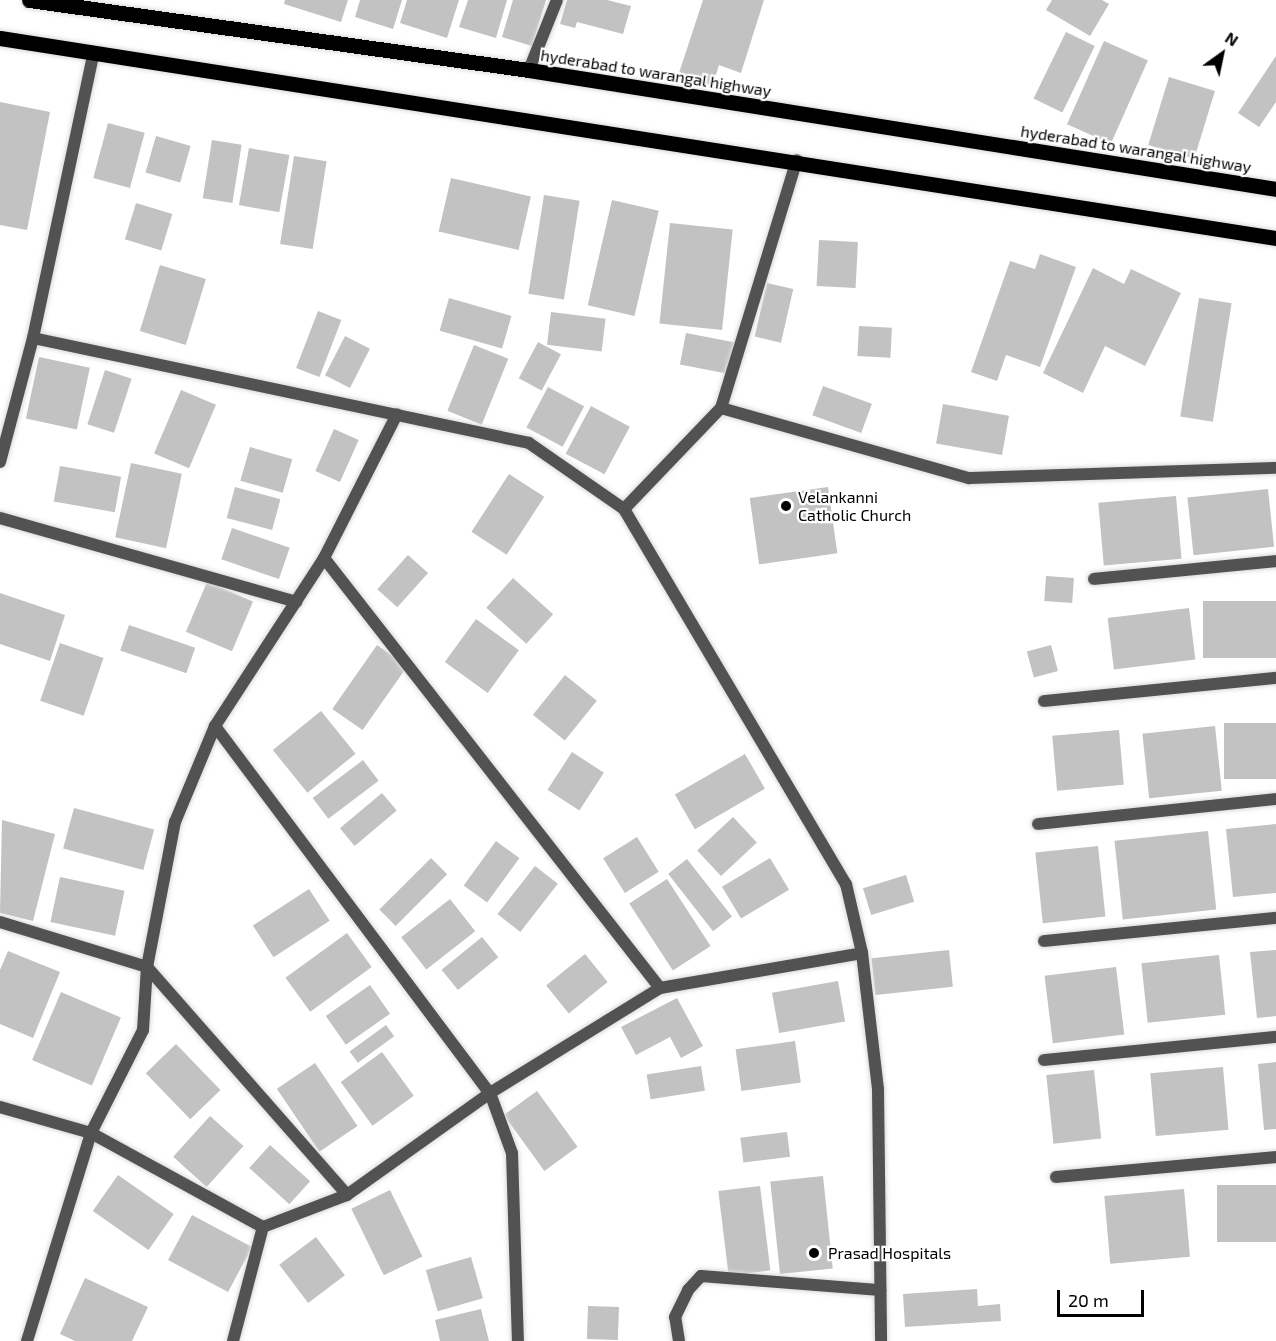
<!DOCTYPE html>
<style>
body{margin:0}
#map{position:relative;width:1276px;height:1341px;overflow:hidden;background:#fff;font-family:"Exo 2",sans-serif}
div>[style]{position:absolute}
.building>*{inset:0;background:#c2c2c2;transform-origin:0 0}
.roads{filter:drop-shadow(0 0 2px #dbdbdb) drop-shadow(0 0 2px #dbdbdb)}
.minor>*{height:12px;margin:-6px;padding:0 6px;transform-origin:6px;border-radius:6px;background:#525252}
.primary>*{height:15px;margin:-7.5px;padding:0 7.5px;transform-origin:7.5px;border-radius:7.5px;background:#000}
.dots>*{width:16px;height:16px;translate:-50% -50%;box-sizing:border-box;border:3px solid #fff;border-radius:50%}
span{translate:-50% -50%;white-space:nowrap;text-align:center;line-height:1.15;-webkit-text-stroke:4.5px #fff;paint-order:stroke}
.street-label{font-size:16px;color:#000}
.poi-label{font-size:16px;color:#000}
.left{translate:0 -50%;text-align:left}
.north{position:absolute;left:1192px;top:24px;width:60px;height:60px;-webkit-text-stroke:4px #fff;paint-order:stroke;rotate:33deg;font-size:16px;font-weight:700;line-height:24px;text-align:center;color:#000}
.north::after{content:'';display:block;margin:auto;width:21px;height:27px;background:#000;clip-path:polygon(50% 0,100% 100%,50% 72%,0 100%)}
.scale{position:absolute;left:1057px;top:1290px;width:87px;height:27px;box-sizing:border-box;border:3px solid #000;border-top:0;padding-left:8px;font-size:18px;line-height:21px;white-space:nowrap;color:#000;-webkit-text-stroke:4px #fff;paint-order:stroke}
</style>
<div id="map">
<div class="building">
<div style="clip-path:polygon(285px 0,348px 0,341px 22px,284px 4px)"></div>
<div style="clip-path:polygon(360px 0,402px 0,393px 29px,355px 17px)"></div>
<div style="clip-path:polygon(407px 0,459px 0,447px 38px,400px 23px)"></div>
<div style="clip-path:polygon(468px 0,507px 0,496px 38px,459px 27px)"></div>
<div style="clip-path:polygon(513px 0,546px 0,532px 46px,502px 37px)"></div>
<div style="clip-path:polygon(567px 0,607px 0,631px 6px,623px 34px,577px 22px,575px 28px,560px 24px)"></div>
<div style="clip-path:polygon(703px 0,764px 0,741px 73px,719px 65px,712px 87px,678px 76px)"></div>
<div style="clip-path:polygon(1052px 0,1102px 0,1109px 4px,1090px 36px,1046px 10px)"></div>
<div style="left:1066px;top:32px;width:32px;height:74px;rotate:26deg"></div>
<div style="left:1104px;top:41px;width:48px;height:91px;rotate:24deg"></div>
<div style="clip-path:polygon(1276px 56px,1276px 102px,1259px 127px,1238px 113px)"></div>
<div style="left:1169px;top:77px;width:48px;height:71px;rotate:17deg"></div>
<div style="clip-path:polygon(0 102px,50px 112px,27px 230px,0 225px)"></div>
<div style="left:108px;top:123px;width:38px;height:57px;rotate:15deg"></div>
<div style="left:156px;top:136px;width:36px;height:38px;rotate:16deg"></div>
<div style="left:212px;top:140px;width:30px;height:59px;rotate:9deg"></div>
<div style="left:249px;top:148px;width:41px;height:58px;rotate:10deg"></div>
<div style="left:294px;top:156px;width:33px;height:89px;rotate:9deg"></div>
<div style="left:451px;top:178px;width:82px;height:55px;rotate:13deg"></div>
<div style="left:544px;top:195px;width:36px;height:100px;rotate:9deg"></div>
<div style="left:612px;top:200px;width:48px;height:108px;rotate:13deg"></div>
<div style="left:136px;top:203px;width:38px;height:38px;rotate:17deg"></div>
<div style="left:670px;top:223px;width:63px;height:101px;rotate:6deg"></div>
<div style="left:819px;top:240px;width:39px;height:46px;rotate:3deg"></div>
<div style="clip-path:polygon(1040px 254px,1076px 267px,1040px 367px,1006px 355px,997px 381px,971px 372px,1010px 261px,1035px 269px)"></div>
<div style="left:160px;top:265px;width:48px;height:69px;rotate:17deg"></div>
<div style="clip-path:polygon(1093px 268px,1124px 284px,1131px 269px,1181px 293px,1145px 366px,1105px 346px,1083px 393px,1043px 373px)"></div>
<div style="left:767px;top:283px;width:27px;height:55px;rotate:13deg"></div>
<div style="left:449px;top:298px;width:65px;height:34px;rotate:16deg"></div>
<div style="left:1199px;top:298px;width:33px;height:120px;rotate:9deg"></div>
<div style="left:318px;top:311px;width:25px;height:61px;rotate:21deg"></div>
<div style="left:551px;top:312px;width:55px;height:33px;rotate:7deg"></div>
<div style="left:859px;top:326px;width:33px;height:30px;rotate:3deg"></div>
<div style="left:686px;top:333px;width:49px;height:32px;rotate:11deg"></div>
<div style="left:345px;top:336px;width:28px;height:44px;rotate:27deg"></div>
<div style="left:538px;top:342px;width:26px;height:41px;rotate:28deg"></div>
<div style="left:474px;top:345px;width:37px;height:71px;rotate:22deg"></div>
<div style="left:39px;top:357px;width:52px;height:63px;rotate:12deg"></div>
<div style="left:105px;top:370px;width:28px;height:57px;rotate:18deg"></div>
<div style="left:823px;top:386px;width:52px;height:31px;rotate:20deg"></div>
<div style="left:548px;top:387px;width:41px;height:46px;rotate:28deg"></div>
<div style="left:181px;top:390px;width:38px;height:69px;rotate:23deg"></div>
<div style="left:943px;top:404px;width:67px;height:40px;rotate:10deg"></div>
<div style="left:591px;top:406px;width:44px;height:54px;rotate:28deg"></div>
<div style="left:334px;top:429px;width:27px;height:46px;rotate:24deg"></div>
<div style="left:250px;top:447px;width:44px;height:35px;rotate:16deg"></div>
<div style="left:131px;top:463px;width:52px;height:76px;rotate:12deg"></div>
<div style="left:60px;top:466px;width:62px;height:36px;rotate:10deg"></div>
<div style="left:509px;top:474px;width:42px;height:69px;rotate:33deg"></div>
<div style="left:235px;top:487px;width:47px;height:32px;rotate:15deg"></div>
<div style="left:828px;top:487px;width:67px;height:79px;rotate:82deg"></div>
<div style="left:1268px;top:489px;width:58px;height:81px;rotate:84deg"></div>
<div style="left:1176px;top:496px;width:63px;height:78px;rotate:85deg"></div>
<div style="left:232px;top:528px;width:61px;height:33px;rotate:19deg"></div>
<div style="left:408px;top:555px;width:27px;height:46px;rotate:42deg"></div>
<div style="left:1046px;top:576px;width:28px;height:25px;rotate:4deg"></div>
<div style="left:513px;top:578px;width:54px;height:40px;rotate:42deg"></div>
<div style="left:207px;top:582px;width:50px;height:54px;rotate:23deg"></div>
<div style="clip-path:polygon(0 593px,65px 615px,50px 661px,0 644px)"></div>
<div style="left:1276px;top:601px;width:57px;height:73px;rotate:90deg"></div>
<div style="left:1189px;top:608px;width:52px;height:82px;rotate:83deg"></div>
<div style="left:476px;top:619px;width:53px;height:53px;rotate:36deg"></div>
<div style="left:129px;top:625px;width:70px;height:27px;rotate:19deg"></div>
<div style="left:60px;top:643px;width:46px;height:61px;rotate:19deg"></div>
<div style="left:377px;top:645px;width:37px;height:78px;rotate:35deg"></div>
<div style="left:1051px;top:645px;width:27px;height:25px;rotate:75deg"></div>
<div style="left:565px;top:675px;width:41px;height:51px;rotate:39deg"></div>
<div style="left:321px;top:711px;width:55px;height:62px;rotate:51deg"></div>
<div style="left:1276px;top:723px;width:56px;height:52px;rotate:90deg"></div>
<div style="left:1215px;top:726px;width:65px;height:73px;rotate:84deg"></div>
<div style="left:1119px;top:730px;width:55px;height:67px;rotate:85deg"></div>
<div style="left:572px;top:752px;width:38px;height:45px;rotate:33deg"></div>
<div style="left:745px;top:754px;width:40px;height:81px;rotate:60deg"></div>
<div style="left:363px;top:760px;width:26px;height:63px;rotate:53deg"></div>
<div style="left:382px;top:793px;width:23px;height:55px;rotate:50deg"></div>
<div style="left:74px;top:808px;width:83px;height:42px;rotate:15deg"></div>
<div style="left:733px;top:817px;width:35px;height:49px;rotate:47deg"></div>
<div style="clip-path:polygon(2px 820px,55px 834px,33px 921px,0 913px)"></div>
<div style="clip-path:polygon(1276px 824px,1276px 893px,1233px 897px,1226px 829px)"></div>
<div style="left:1208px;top:831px;width:79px;height:94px;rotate:84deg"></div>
<div style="left:637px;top:837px;width:41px;height:40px;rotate:58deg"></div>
<div style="left:496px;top:841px;width:29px;height:55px;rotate:36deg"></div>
<div style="left:1098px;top:846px;width:71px;height:63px;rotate:84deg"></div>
<div style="left:431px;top:858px;width:23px;height:73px;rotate:45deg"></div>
<div style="left:770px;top:858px;width:37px;height:56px;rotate:59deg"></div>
<div style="left:687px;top:859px;width:73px;height:24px;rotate:52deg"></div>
<div style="left:535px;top:866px;width:29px;height:61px;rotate:38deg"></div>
<div style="left:906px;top:875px;width:28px;height:45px;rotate:73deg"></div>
<div style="left:60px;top:877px;width:66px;height:46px;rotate:12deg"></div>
<div style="left:667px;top:879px;width:80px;height:45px;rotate:57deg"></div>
<div style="left:309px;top:889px;width:38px;height:67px;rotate:57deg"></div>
<div style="left:450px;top:899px;width:41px;height:62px;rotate:52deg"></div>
<div style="left:347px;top:933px;width:42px;height:76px;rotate:54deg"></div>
<div style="left:482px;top:937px;width:26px;height:52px;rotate:51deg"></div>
<div style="left:949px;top:950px;width:37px;height:78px;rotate:84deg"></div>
<div style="clip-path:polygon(1276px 950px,1276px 1016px,1257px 1018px,1250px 952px)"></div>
<div style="clip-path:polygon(8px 951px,60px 972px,33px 1038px,0 1024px,0 970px)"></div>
<div style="left:585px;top:954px;width:36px;height:50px;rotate:51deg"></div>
<div style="left:1219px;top:955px;width:60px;height:78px;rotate:84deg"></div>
<div style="left:1116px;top:967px;width:68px;height:72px;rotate:83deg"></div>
<div style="left:838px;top:981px;width:41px;height:67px;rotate:80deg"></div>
<div style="left:370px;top:985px;width:35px;height:54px;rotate:55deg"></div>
<div style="left:61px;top:992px;width:65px;height:74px;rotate:23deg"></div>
<div style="clip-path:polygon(677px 998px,703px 1046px,681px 1058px,670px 1037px,636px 1055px,621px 1027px)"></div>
<div style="left:386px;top:1025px;width:14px;height:45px;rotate:54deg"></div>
<div style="left:795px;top:1041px;width:42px;height:60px;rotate:82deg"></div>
<div style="left:176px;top:1044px;width:64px;height:42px;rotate:46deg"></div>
<div style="left:382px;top:1052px;width:54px;height:51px;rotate:54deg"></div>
<div style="clip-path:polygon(1276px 1062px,1276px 1129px,1264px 1130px,1258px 1064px)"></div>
<div style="left:315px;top:1063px;width:76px;height:46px;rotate:56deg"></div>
<div style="left:701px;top:1066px;width:25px;height:55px;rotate:81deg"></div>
<div style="left:1223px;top:1067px;width:63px;height:73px;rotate:85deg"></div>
<div style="left:1094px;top:1070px;width:69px;height:48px;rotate:84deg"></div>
<div style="left:537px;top:1091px;width:69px;height:41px;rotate:54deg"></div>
<div style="left:210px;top:1116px;width:45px;height:55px;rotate:42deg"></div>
<div style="left:787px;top:1132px;width:25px;height:47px;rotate:83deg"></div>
<div style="left:270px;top:1145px;width:54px;height:31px;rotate:42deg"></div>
<div style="left:118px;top:1175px;width:68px;height:44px;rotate:35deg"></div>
<div style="left:823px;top:1176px;width:93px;height:53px;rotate:84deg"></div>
<div style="left:1276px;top:1185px;width:57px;height:59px;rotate:90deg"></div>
<div style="left:760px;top:1186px;width:85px;height:42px;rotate:83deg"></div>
<div style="left:1184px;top:1189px;width:68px;height:80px;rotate:85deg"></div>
<div style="left:390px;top:1190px;width:74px;height:43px;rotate:64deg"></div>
<div style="left:192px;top:1215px;width:68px;height:51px;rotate:28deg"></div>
<div style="left:316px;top:1237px;width:48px;height:46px;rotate:53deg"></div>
<div style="left:471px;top:1257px;width:43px;height:47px;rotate:74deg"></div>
<div style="clip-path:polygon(85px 1278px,148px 1307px,132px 1341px,75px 1341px,60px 1334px)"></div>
<div style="clip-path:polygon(977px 1289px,978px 1306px,1000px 1304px,1001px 1321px,905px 1327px,903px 1294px)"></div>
<div style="left:588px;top:1306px;width:31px;height:33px;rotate:2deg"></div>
<div style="clip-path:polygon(481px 1309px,489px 1341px,440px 1341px,435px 1320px)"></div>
</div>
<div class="roads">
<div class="minor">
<div style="left:529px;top:70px;width:75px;rotate:-68.2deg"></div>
<div style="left:33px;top:338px;width:507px;rotate:11.95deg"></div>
<div style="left:529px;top:443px;width:116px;rotate:34.8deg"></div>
<div style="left:624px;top:509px;width:436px;rotate:59.4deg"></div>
<div style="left:846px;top:884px;width:71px;rotate:76.9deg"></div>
<div style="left:862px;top:953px;width:137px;rotate:83.3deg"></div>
<div style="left:878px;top:1089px;width:252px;rotate:89.3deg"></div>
<div style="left:721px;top:408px;width:258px;rotate:15.8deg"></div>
<div style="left:969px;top:478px;width:307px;rotate:-1.9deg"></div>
<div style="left:0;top:462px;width:128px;rotate:-75.1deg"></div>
<div style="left:33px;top:338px;width:292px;rotate:-78deg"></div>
<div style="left:624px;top:509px;width:140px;rotate:-46.2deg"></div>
<div style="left:721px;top:408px;width:259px;rotate:-73deg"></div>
<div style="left:0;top:518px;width:308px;rotate:15.8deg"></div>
<div style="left:324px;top:558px;width:546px;rotate:52deg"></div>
<div style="left:660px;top:988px;width:205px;rotate:-9.8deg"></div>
<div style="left:1094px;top:579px;width:183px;rotate:-5.6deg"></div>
<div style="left:1044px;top:701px;width:233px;rotate:-5.7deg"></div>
<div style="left:215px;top:726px;width:459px;rotate:53.2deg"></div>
<div style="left:490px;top:1093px;width:64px;rotate:69.9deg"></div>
<div style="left:512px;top:1153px;width:188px;rotate:88.2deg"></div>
<div style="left:1038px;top:824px;width:239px;rotate:-6deg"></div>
<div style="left:0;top:922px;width:154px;rotate:17deg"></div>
<div style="left:147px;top:967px;width:303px;rotate:48.7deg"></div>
<div style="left:347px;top:1195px;width:176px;rotate:-35.5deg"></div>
<div style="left:490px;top:1093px;width:200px;rotate:-31.7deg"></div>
<div style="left:1044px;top:941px;width:233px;rotate:-5.7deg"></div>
<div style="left:1044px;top:1060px;width:233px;rotate:-5.7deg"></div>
<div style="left:0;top:1107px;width:95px;rotate:15.9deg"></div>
<div style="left:91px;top:1133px;width:196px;rotate:28.7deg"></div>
<div style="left:263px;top:1227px;width:90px;rotate:-20.9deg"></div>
<div style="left:1056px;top:1177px;width:221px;rotate:-5.2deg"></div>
<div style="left:27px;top:1341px;width:218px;rotate:-72.9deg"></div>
<div style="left:91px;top:1133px;width:115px;rotate:-63.2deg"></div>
<div style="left:143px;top:1030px;width:63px;rotate:-86.4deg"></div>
<div style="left:147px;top:967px;width:148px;rotate:-79.1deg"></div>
<div style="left:175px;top:822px;width:104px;rotate:-67.4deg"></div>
<div style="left:215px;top:726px;width:200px;rotate:-57deg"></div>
<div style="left:324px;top:558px;width:161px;rotate:-63.1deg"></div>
<div style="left:233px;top:1341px;width:118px;rotate:-75.3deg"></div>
<div style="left:679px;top:1341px;width:24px;rotate:-99deg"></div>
<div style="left:675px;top:1317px;width:30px;rotate:-64deg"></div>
<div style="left:688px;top:1290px;width:19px;rotate:-47deg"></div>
<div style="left:701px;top:1276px;width:180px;rotate:4.5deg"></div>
</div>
<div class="primary">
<div style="left:29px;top:0;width:505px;rotate:7.97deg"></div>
<div style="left:529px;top:70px;width:756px;rotate:9.05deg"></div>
<div style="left:0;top:38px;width:1292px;rotate:8.91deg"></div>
</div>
</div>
<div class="dots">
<div style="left:786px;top:506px;background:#000"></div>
<div style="left:814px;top:1253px;background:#000"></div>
</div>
<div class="street-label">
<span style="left:656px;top:73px;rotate:9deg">hyderabad to warangal highway</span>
<span style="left:1136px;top:149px;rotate:9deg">hyderabad to warangal highway</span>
</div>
<div class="poi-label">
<span class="left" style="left:798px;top:506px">Velankanni<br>Catholic Church</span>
<span class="left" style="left:828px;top:1253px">Prasad Hospitals</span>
</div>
<div class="north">N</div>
<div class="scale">20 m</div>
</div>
